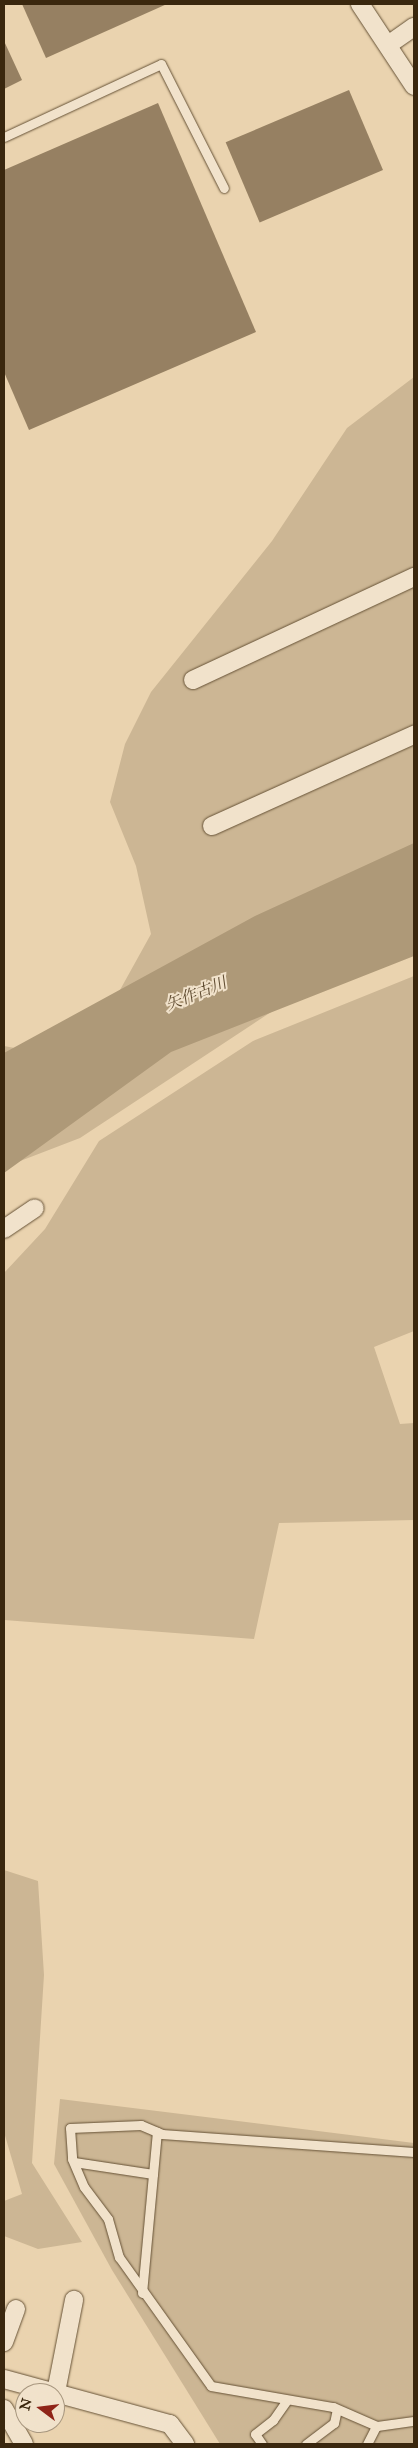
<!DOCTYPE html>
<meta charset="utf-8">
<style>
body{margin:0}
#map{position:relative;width:418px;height:2448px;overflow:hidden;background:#ead3af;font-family:"IM FELL Great Primer","Noto Serif JP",serif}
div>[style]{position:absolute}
.green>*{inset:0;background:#ccb694}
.water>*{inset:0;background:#ae9978}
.building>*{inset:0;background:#968062;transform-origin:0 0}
.roads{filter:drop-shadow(0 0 1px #665236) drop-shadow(0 0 1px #665236)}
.lane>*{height:9px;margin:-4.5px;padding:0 4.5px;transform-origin:4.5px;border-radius:4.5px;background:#f1e2cb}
.street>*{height:18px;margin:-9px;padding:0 9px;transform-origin:9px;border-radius:9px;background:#f1e2cb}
span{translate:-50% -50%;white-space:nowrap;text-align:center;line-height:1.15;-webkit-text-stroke:4px #f1e2cb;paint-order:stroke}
.water-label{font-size:16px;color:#5d492e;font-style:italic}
.frame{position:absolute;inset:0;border:5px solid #3a270e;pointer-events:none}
.north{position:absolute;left:15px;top:2383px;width:50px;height:50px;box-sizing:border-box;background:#f1e2cb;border:1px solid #a8977f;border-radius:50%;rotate:285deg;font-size:14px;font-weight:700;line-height:20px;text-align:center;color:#3a270e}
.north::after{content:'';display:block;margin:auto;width:18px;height:22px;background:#8f2418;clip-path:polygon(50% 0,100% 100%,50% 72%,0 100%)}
</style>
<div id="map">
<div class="green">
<div style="clip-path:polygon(414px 377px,414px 926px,356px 956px,80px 1138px,15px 1163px,4px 1162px,4px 1046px,52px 1055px,110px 1008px,151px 934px,136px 866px,110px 802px,125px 744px,151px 692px,272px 541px,347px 428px)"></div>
<div style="clip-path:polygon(414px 976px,414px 1331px,374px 1347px,400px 1424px,414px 1423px,414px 1520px,279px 1523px,254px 1639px,4px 1620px,4px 1273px,45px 1229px,99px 1141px,253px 1041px)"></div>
<div style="clip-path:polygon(4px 1870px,38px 1881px,44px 1975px,32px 2163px,82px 2242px,38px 2249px,4px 2236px,4px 2201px,22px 2194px,4px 2132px)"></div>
<div style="clip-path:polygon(60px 2099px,414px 2143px,414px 2444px,220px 2444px,112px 2270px,54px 2164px)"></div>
</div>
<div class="water">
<div style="clip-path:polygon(414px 843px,414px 956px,171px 1052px,4px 1173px,4px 1053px,255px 916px)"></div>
</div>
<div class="building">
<div style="clip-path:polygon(22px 4px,167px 4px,46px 58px)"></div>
<div style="clip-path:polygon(4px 41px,22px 80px,4px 89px)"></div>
<div style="left:349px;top:90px;width:87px;height:134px;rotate:67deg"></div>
<div style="clip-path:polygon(158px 103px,256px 332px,29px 430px,4px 372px,4px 170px)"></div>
</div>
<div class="roads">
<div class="lane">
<div style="left:4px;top:137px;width:173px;rotate:-24.9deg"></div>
<div style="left:161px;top:64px;width:139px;rotate:63.1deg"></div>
<div style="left:414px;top:2152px;width:253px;rotate:-175.9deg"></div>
<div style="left:162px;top:2134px;width:23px;rotate:-157deg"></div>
<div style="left:141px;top:2125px;width:71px;rotate:177.6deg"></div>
<div style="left:70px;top:2128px;width:31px;rotate:86deg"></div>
<div style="left:72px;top:2159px;width:30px;rotate:67deg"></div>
<div style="left:84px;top:2187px;width:40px;rotate:53deg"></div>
<div style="left:108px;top:2219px;width:40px;rotate:74deg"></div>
<div style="left:119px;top:2257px;width:158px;rotate:54.5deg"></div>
<div style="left:211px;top:2386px;width:124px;rotate:9.8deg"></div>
<div style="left:333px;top:2407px;width:48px;rotate:23.4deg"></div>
<div style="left:377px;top:2426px;width:37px;rotate:-8deg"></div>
<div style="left:74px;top:2162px;width:80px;rotate:8.6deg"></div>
<div style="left:142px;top:2293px;width:162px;rotate:-84.7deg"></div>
<div style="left:262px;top:2444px;width:12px;rotate:-125deg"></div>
<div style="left:255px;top:2434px;width:23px;rotate:-38deg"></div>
<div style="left:273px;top:2420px;width:24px;rotate:-55deg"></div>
<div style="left:306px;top:2444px;width:35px;rotate:-37deg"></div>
<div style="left:334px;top:2423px;width:14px;rotate:-78deg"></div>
<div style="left:367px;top:2444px;width:20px;rotate:-63deg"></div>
</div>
<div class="street">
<div style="left:360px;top:4px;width:98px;rotate:56.6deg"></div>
<div style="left:388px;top:45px;width:32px;rotate:-35deg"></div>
<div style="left:193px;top:680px;width:244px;rotate:-25deg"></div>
<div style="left:212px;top:826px;width:222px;rotate:-24.3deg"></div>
<div style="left:4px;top:1229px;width:37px;rotate:-34deg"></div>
<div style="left:4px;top:2342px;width:35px;rotate:-70deg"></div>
<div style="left:4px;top:2379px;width:172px;rotate:15.2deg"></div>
<div style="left:170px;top:2424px;width:25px;rotate:53deg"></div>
<div style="left:56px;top:2392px;width:94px;rotate:-78.9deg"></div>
<div style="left:4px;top:2409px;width:40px;rotate:60.3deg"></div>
</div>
</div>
<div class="water-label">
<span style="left:196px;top:994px;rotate:-22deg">矢作古川</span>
</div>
<div class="frame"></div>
<div class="north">N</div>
</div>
